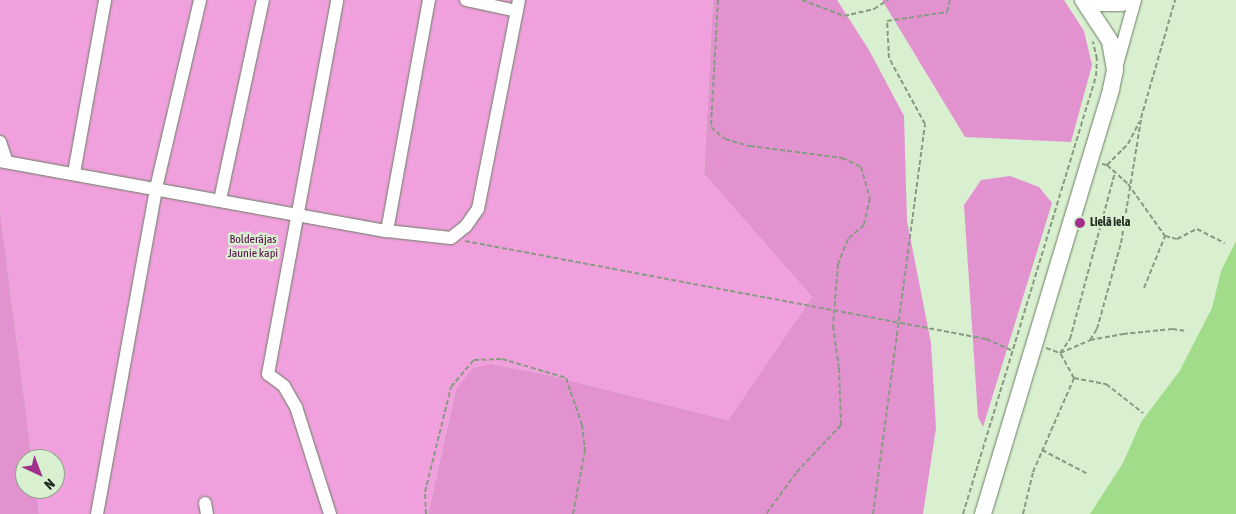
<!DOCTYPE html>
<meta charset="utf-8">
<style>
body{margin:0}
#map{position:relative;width:1236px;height:514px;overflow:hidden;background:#d8efd0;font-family:"Asap Condensed",sans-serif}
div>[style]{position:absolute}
.green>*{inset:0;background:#f0a1dd}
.forest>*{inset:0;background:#e392d0}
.water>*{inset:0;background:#a1dc8b}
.path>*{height:2px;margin-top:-1px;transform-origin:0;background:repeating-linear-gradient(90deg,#899a83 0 5px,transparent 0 7.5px)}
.roads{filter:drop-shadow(0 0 1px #6a7e62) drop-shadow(0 0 1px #6a7e62)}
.minor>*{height:12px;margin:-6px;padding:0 6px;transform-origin:6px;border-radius:6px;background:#fff}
.major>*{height:16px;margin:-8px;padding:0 8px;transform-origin:8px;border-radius:8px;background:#fff}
.dots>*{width:14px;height:14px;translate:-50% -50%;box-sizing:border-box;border:2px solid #d8efd0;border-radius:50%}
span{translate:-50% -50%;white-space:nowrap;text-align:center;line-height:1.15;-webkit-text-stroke:5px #d8efd0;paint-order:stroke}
.poi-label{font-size:12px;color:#222b1f;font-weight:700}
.left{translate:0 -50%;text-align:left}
.park-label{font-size:12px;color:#540b48}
.north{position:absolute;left:15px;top:449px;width:50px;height:50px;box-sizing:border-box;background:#d8efd0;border:1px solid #8fa189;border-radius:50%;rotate:137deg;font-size:14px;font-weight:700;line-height:20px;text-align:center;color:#222b1f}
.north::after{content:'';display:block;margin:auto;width:18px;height:22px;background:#a1308c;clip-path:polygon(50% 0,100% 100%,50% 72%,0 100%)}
</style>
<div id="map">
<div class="green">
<div style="clip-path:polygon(0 0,713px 0,704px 174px,812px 297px,728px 420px,544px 374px,491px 364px,456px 389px,428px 514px,39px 514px,36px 489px,55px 489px,55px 459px,32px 459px,0 210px)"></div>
</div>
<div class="forest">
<div style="clip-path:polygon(713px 0,837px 0,869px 50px,904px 116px,907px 221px,931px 343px,936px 428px,923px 514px,428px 514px,456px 389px,473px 368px,491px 364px,544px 374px,728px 420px,812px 297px,704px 174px)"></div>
<div style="clip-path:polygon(882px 0,1064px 0,1084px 31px,1092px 65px,1071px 142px,965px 137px)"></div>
<div style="clip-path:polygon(1010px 176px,1039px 187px,1052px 203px,983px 427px,978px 417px,964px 205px,981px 180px)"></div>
<div style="clip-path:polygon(0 210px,32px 459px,25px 459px,25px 489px,36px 489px,39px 514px,0 514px)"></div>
</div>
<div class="water">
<div style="clip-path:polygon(1236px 241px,1236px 514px,1090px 514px,1123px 463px,1141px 422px,1179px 372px,1212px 308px,1221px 271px)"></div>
</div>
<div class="path">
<div style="left:718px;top:0;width:127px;rotate:93.2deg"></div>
<div style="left:711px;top:127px;width:18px;rotate:41deg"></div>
<div style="left:725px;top:139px;width:26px;rotate:16deg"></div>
<div style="left:750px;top:146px;width:93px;rotate:7.4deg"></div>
<div style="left:842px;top:158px;width:21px;rotate:25deg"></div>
<div style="left:861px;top:167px;width:32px;rotate:74deg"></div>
<div style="left:870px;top:198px;width:28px;rotate:103deg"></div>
<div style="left:864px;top:225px;width:21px;rotate:139deg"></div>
<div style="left:848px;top:239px;width:27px;rotate:112deg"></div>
<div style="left:838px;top:264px;width:62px;rotate:94.6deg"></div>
<div style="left:833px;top:326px;width:42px;rotate:81.9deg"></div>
<div style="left:839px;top:368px;width:57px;rotate:88deg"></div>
<div style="left:841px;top:425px;width:66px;rotate:133.2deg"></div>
<div style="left:796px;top:473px;width:51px;rotate:126.2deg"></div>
<div style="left:802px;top:0;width:45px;rotate:20.9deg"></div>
<div style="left:844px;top:16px;width:31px;rotate:-13deg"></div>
<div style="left:874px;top:9px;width:17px;rotate:-33deg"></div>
<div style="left:1141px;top:118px;width:123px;rotate:-73.9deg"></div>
<div style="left:1102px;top:164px;width:5px;rotate:11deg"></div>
<div style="left:1107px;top:165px;width:28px;rotate:42deg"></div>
<div style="left:1128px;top:184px;width:64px;rotate:54.6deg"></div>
<div style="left:1165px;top:236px;width:12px;rotate:14deg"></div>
<div style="left:1177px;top:239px;width:22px;rotate:-27deg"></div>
<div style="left:1197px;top:229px;width:31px;rotate:27deg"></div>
<div style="left:1107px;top:165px;width:30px;rotate:-45deg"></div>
<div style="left:1128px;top:144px;width:25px;rotate:-63deg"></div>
<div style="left:465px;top:241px;width:530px;rotate:10.65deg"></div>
<div style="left:986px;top:339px;width:30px;rotate:24deg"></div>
<div style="left:1144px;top:288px;width:56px;rotate:-68deg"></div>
<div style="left:1090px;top:340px;width:13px;rotate:-58deg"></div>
<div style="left:1097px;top:329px;width:89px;rotate:-74.4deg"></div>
<div style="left:1121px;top:243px;width:126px;rotate:-80.8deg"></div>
<div style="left:1046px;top:348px;width:15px;rotate:20deg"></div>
<div style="left:1060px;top:353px;width:33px;rotate:-23deg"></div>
<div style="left:1090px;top:340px;width:34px;rotate:-10deg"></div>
<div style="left:1123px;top:334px;width:49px;rotate:-5.8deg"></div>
<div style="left:1172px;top:329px;width:15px;rotate:8deg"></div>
<div style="left:1074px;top:378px;width:33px;rotate:11deg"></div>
<div style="left:1106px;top:384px;width:47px;rotate:38.1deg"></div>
<div style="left:1042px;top:450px;width:52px;rotate:27.6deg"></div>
<div style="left:426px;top:514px;width:22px;rotate:-93deg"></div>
<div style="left:425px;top:492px;width:108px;rotate:-76.1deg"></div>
<div style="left:451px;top:387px;width:35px;rotate:-50deg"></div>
<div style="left:474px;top:360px;width:28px;rotate:-2deg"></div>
<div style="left:502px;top:359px;width:67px;rotate:16.5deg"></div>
<div style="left:566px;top:378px;width:50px;rotate:71.2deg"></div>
<div style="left:582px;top:425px;width:25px;rotate:83deg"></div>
<div style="left:585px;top:450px;width:65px;rotate:100.6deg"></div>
<div style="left:873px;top:514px;width:393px;rotate:-82.4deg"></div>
<div style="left:925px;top:124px;width:75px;rotate:-118.6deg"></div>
<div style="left:889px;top:58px;width:37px;rotate:-93deg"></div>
<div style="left:887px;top:21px;width:61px;rotate:-8.5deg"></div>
<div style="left:947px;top:12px;width:12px;rotate:-76deg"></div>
<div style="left:963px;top:514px;width:458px;rotate:-73.1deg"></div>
<div style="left:1096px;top:76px;width:17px;rotate:-87deg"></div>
<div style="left:1097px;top:59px;width:18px;rotate:-103deg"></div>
<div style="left:1023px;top:514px;width:43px;rotate:-76.6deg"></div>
<div style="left:1033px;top:472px;width:103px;rotate:-66.4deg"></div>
<div style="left:1074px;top:378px;width:29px;rotate:-119deg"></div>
<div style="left:1060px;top:353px;width:17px;rotate:-54deg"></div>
<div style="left:1070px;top:339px;width:173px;rotate:-74.9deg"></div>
</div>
<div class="roads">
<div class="minor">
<div style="left:466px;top:0;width:52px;rotate:12.2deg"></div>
<div style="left:1087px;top:5px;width:35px"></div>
<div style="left:1122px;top:5px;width:13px;rotate:-23deg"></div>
<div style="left:1116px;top:68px;width:71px;rotate:-74.4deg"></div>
<div style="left:0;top:142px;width:21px;rotate:71deg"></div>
<div style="left:0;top:161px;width:393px;rotate:10.3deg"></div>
<div style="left:387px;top:231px;width:64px;rotate:6.2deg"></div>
<div style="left:451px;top:238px;width:19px;rotate:-39deg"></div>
<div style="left:466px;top:226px;width:21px;rotate:-55deg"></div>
<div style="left:478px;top:209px;width:213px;rotate:-78.9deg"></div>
<div style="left:74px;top:173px;width:176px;rotate:-79.8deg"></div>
<div style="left:220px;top:200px;width:205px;rotate:-77.9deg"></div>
<div style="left:387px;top:231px;width:235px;rotate:-79.7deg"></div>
<div style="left:205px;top:503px;width:11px;rotate:80deg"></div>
<div style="left:97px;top:514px;width:331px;rotate:-79.7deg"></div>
<div style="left:156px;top:188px;width:193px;rotate:-76.8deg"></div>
<div style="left:330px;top:514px;width:112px;rotate:-107.6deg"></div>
<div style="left:296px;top:407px;width:24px;rotate:-120deg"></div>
<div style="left:284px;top:386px;width:20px;rotate:-143deg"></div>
<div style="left:268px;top:374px;width:380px;rotate:-79.5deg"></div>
</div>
<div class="major">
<div style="left:983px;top:514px;width:444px;rotate:-73.2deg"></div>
<div style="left:1111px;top:89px;width:19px;rotate:-78deg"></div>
<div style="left:1115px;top:70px;width:29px;rotate:-100deg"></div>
<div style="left:1110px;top:41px;width:49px;rotate:-123.4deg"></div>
</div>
</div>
<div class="dots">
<div style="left:1080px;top:223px;background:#a1308c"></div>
</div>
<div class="poi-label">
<span class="left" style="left:1090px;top:223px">Lielā iela</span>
</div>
<div class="park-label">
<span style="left:253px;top:247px">Bolderājas<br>Jaunie kapi</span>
</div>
<div class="north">N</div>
</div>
